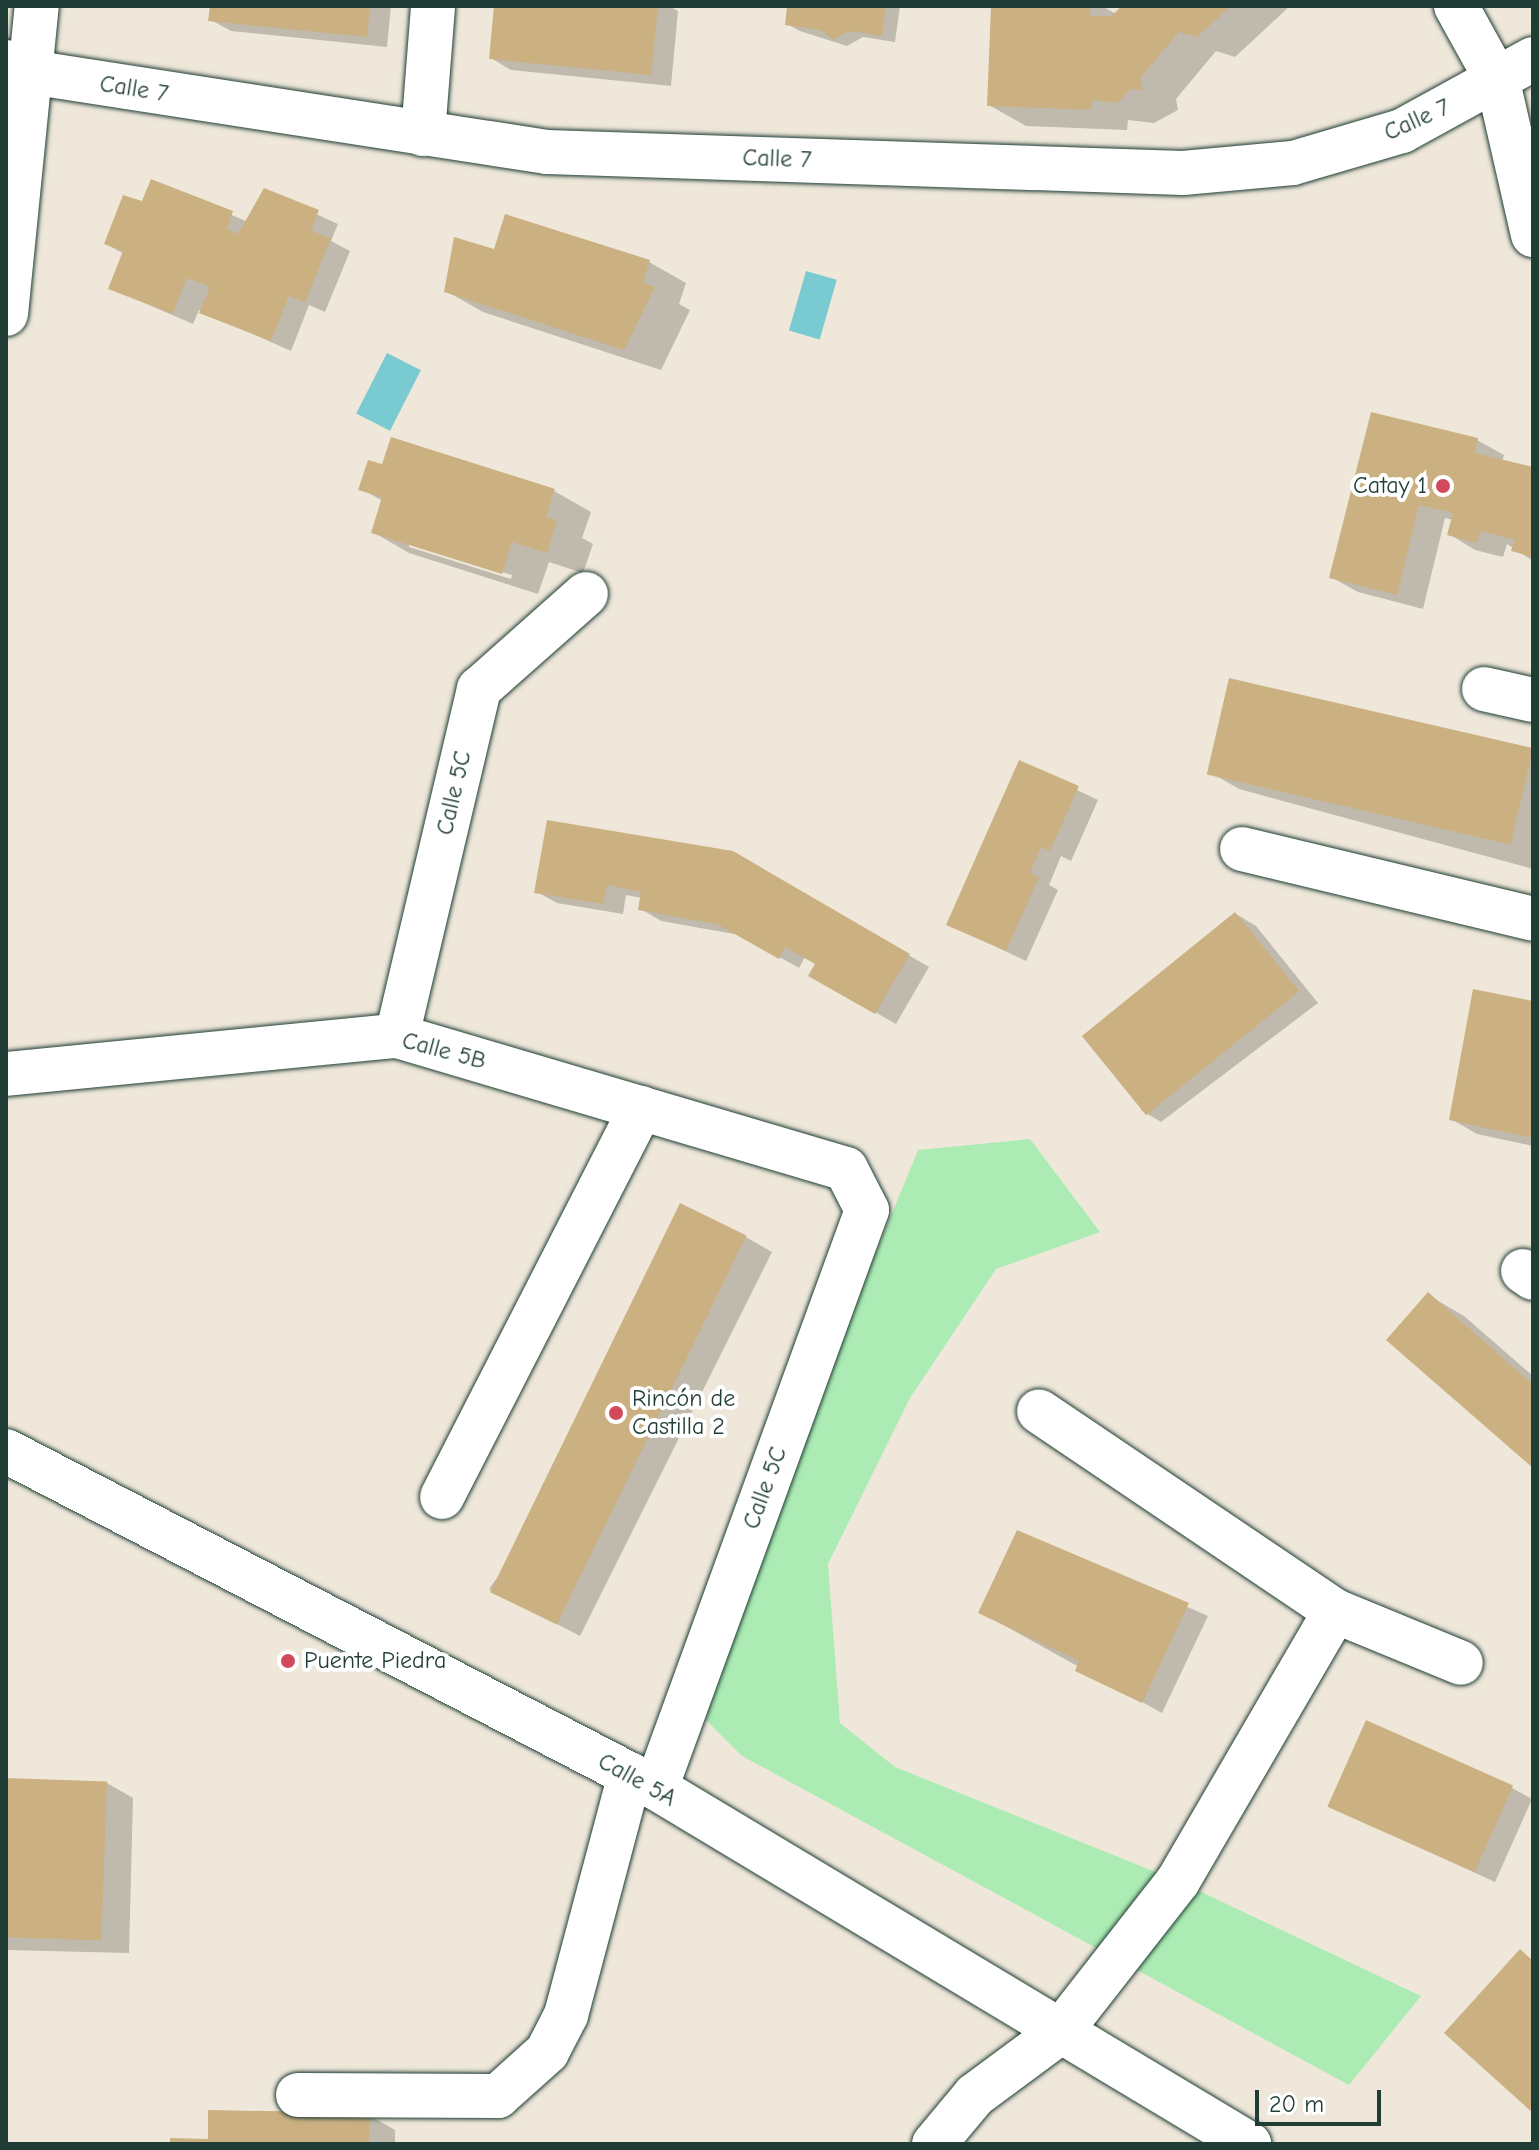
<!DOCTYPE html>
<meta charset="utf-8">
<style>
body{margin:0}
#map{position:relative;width:1539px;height:2150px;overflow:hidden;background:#efe8da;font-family:"Comic Neue",sans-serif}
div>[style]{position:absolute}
.green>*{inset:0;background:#acecb4}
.water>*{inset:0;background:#79cad1;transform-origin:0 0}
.shadow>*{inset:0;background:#0003}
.building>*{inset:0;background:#cbb182;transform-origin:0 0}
.roads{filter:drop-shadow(0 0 2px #1f3d34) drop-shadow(0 0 2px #1f3d34)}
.minor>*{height:44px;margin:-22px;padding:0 22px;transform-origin:22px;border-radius:22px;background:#fff}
.dots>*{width:22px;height:22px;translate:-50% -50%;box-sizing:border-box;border:4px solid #fff;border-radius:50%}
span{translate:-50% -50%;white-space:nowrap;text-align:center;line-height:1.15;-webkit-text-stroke:8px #fff;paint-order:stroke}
.street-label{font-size:24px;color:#1f3d34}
.poi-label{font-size:24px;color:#1f3d34}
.right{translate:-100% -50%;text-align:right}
.left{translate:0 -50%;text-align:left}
.frame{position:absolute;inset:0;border:8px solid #1f3d34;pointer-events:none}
.scale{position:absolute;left:1255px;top:2090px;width:126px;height:36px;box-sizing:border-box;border:4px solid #1f3d34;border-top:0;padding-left:10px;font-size:24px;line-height:28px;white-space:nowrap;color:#1f3d34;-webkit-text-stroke:6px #fff;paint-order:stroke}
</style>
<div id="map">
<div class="green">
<div style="clip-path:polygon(1030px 1139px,1100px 1232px,996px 1269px,910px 1398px,828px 1564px,840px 1723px,895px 1767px,1178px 1881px,1421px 1996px,1349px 2085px,742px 1756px,706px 1720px,736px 1593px,918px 1150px)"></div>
</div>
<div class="water">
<div style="left:806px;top:271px;width:32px;height:62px;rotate:16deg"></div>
<div style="left:387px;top:353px;width:38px;height:68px;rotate:27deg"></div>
</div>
<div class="shadow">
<div style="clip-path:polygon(212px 6px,391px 6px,387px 47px,231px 31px,211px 20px)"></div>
<div style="clip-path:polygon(496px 6px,669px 6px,678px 11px,671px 86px,511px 70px,491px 58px)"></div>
<div style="clip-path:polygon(789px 6px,900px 6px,895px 42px,863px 37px,847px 46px,800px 31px,787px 24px)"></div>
<div style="clip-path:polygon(993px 6px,1102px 6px,1116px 14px,1125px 6px,1290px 6px,1235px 57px,1216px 51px,1176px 99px,1178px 110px,1154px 123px,1128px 120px,1127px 130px,1026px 126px,989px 105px)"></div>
<div style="clip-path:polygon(152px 181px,248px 222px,265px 191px,338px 224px,331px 241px,350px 251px,325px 312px,309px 305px,291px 351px,199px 310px,193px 324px,110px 288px,124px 254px,106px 244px,143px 204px)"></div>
<div style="clip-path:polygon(507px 216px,649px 262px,686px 283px,679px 304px,690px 310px,661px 370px,483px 312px,446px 291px,496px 252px)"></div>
<div style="clip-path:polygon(1477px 440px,1504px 455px,1502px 462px,1533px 469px,1533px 561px,1507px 544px,1503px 557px,1475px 550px,1449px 534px,1453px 520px,1445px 518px,1423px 609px,1358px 592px,1331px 577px)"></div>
<div style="clip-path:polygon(evenodd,361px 489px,554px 491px,591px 512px,582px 538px,593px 544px,583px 573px,549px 562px,538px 594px,409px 553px,373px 532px,383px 501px,361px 489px,409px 543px,512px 575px,511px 579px,409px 547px,409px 543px)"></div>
<div style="clip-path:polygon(1231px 681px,1533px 749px,1533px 869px,1239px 789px,1213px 774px)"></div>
<div style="clip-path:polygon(1020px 763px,1098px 800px,1071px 861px,1061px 856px,1049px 885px,1058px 890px,1026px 961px,948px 924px)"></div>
<div style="clip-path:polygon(732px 853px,929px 967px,896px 1024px,810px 975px,817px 963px,805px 957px,799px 968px,740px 935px,661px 921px,641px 909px,642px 898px,626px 895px,623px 914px,557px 903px,537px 892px)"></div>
<div style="clip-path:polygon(1236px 914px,1256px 926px,1318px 1003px,1161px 1122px,1141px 1110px)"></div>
<div style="clip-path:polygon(1533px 1003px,1533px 1146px,1477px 1134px,1451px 1119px)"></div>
<div style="clip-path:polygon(746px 1237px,772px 1252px,580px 1636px,489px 1589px)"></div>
<div style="clip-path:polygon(1428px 1295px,1464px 1316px,1533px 1376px,1533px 1466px)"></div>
<div style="clip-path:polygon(1018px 1533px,1208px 1616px,1162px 1713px,980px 1612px)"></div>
<div style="clip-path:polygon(6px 1780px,107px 1783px,133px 1798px,129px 1953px,6px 1950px)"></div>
<div style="clip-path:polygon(1512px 1788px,1532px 1799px,1495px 1882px,1330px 1806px)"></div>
<div style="clip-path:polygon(369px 2115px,395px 2130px,395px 2144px,172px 2144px)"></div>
</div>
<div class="building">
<div style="clip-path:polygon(210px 6px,370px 6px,367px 37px,208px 21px)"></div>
<div style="clip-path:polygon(494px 6px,658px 6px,651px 75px,489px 59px)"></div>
<div style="clip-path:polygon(787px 6px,886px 6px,882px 36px,849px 31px,833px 40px,821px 30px,785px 25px)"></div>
<div style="clip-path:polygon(991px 6px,1090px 6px,1090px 16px,1111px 16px,1122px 6px,1231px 6px,1197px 37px,1179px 32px,1140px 78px,1143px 90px,1131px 89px,1117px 103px,1092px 100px,1091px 110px,987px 106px)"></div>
<div style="clip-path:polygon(151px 179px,233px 211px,227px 229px,238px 234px,264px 188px,319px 210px,311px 231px,331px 238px,305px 303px,289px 296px,271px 341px,199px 313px,210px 287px,187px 278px,173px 314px,108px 289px,123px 251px,104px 244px,123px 195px,142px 201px)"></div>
<div style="clip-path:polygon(505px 214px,650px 260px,643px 283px,655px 287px,624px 350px,444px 292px,454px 237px,494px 249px)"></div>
<div style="clip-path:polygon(1371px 412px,1478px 438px,1475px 453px,1533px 467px,1533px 557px,1511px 551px,1515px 540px,1480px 531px,1477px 543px,1447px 535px,1453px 513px,1419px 505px,1397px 595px,1329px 578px)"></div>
<div style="clip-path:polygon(391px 437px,555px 489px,546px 517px,557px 521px,547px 553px,512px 542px,502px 574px,371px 533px,382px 497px,358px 490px,368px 460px,382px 464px)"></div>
<div style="left:1229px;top:678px;width:312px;height:99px;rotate:13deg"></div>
<div style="clip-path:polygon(1019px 760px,1079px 786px,1050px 851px,1041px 847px,1030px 873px,1039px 877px,1006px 951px,946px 925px)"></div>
<div style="clip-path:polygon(547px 820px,733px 851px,910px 954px,875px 1014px,808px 976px,815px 964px,785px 947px,779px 959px,717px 924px,638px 910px,641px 892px,607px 885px,603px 904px,534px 893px)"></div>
<div style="left:1235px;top:912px;width:102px;height:197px;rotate:51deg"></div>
<div style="clip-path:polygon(1473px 989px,1533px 1001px,1533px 1138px,1449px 1120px)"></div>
<div style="left:680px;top:1203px;width:74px;height:433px;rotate:26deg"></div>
<div style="clip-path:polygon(1428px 1292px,1533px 1385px,1533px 1468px,1386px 1340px)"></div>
<div style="clip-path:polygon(1017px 1530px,1189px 1603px,1142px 1703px,1075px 1671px,1079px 1661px,978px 1613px)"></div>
<div style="left:1366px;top:1720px;width:161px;height:95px;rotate:24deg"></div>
<div style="left:6px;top:1778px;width:101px;height:159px;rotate:2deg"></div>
<div style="clip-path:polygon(1520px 1949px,1533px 1961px,1533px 2113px,1444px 2033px)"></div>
<div style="clip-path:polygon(208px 2110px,369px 2113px,369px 2144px,170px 2144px,170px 2138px,208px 2139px)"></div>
</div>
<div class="roads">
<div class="minor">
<div style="left:1456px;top:6px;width:87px;rotate:61.1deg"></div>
<div style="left:1498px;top:82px;width:157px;rotate:77.1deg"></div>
<div style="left:6px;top:62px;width:45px;rotate:16.8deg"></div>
<div style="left:49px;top:75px;width:504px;rotate:8.79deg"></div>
<div style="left:547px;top:152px;width:636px;rotate:1.89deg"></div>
<div style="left:1183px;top:173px;width:110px;rotate:-5.2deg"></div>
<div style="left:1293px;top:163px;width:114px;rotate:-16.4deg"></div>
<div style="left:1402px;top:131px;width:149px;rotate:-28.8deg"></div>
<div style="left:423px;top:134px;width:128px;rotate:-85.5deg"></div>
<div style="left:6px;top:314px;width:310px;rotate:-84.3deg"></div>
<div style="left:1484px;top:689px;width:50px;rotate:12.7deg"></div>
<div style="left:1242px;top:849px;width:299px;rotate:13.5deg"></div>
<div style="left:397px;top:1036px;width:357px;rotate:-76.7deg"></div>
<div style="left:479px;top:689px;width:143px;rotate:-41.6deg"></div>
<div style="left:6px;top:1074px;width:393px;rotate:-5.6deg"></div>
<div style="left:397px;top:1036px;width:468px;rotate:16.5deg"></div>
<div style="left:846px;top:1169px;width:46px;rotate:62.9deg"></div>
<div style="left:867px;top:1210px;width:615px;rotate:110.05deg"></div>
<div style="left:1523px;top:1271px;width:12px;rotate:35deg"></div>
<div style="left:6px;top:1451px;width:732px;rotate:27.41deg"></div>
<div style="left:656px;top:1788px;width:692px;rotate:30.98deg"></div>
<div style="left:442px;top:1497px;width:437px;rotate:-62.9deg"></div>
<div style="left:1335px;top:1611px;width:136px;rotate:22.4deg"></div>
<div style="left:298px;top:2095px;width:200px;rotate:0.3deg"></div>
<div style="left:498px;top:2096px;width:66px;rotate:-41.9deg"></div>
<div style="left:547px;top:2052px;width:42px;rotate:-62.8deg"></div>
<div style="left:566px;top:2015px;width:249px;rotate:-75.1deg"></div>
<div style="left:934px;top:2144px;width:64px;rotate:-50.1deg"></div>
<div style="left:975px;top:2095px;width:106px;rotate:-36.5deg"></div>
<div style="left:1060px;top:2032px;width:192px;rotate:-52deg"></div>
<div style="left:1178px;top:1881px;width:312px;rotate:-59.8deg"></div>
<div style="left:1335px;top:1611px;width:357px;rotate:-146deg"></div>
</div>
</div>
<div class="dots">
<div style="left:1443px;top:486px;background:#d1495b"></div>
<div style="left:616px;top:1413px;background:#d1495b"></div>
<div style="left:288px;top:1661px;background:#d1495b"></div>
</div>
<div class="street-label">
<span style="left:134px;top:89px;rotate:9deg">Calle 7</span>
<span style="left:1417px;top:120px;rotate:-24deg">Calle 7</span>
<span style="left:777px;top:159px;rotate:2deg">Calle 7</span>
<span style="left:454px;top:793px;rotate:-77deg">Calle 5C</span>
<span style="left:444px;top:1051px;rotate:15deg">Calle 5B</span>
<span style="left:765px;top:1488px;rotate:-70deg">Calle 5C</span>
<span style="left:637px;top:1780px;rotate:29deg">Calle 5A</span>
</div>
<div class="poi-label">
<span class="right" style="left:1427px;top:486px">Catay 1</span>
<span class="left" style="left:632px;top:1413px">Rincón de<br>Castilla 2</span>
<span class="left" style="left:304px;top:1661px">Puente Piedra</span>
</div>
<div class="frame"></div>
<div class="scale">20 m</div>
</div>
